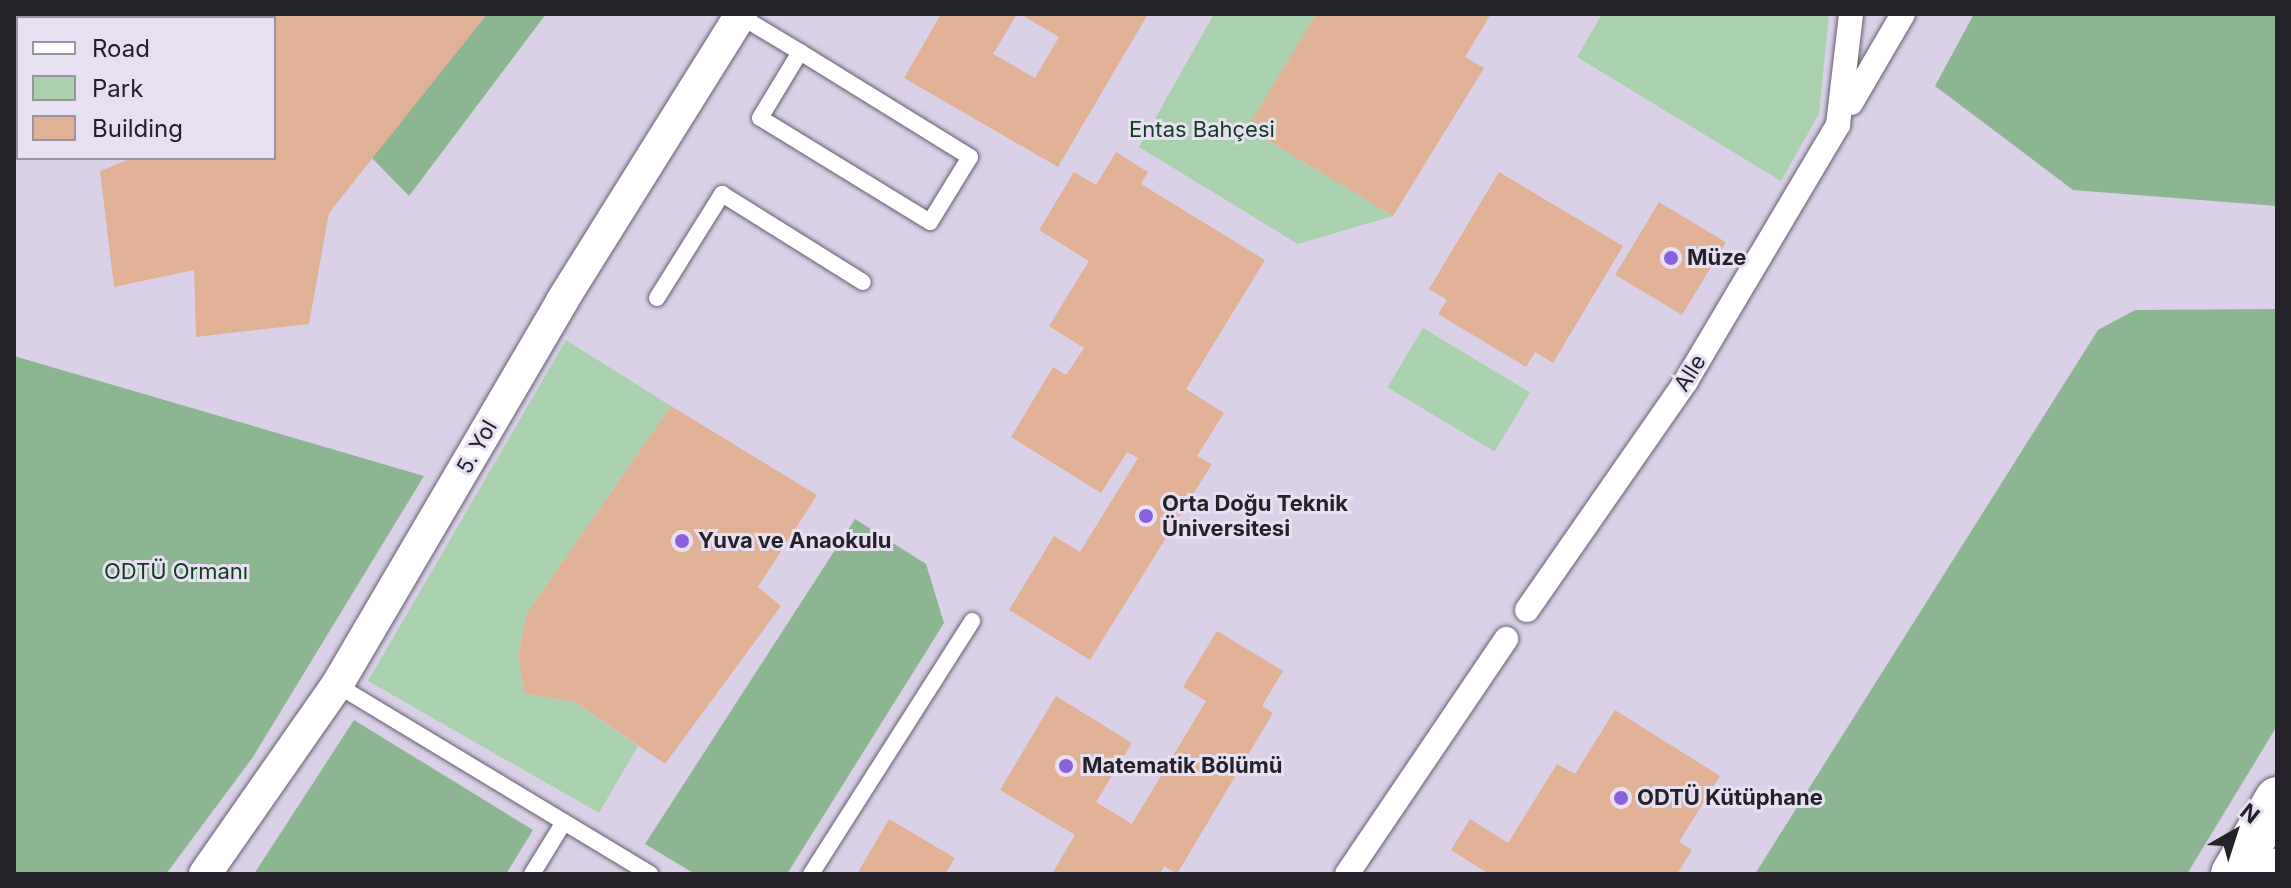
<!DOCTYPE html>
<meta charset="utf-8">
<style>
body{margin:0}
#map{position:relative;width:2291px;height:888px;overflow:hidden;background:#e7e0f2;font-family:Inter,sans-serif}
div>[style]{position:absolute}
.built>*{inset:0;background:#dad1e9}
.green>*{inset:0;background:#a9d1ae;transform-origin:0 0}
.forest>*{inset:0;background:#8cb592}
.building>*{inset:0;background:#e0b195;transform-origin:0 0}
.roads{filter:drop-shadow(0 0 2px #645d6d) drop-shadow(0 0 2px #645d6d)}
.service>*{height:16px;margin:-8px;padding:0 8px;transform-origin:8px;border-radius:8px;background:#fff}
.pedestrian>*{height:24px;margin:-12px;padding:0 12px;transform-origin:12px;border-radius:12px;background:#fff}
.minor>*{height:32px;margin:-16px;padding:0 16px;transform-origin:16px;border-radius:16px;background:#fff}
.secondary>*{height:44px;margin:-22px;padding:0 22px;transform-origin:22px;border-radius:22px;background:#fff}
.dots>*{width:22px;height:22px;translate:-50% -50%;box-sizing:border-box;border:4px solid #e7e0f2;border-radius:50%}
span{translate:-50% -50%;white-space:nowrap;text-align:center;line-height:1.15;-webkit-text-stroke:6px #e7e0f2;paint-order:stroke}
.park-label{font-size:22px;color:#0f3e1c}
.poi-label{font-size:22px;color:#242228;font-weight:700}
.left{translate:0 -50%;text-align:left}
.street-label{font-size:22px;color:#242228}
.frame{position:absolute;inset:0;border:16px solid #242228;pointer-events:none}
.legend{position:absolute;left:16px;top:16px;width:260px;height:144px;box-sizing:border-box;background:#e7e0f2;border:2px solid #9994a1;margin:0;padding:10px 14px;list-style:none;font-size:24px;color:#242228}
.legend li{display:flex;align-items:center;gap:16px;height:40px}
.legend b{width:40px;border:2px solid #9994a1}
.north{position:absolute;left:2195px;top:792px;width:80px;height:80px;-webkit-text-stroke:6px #e7e0f2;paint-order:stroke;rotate:39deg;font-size:22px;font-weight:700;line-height:32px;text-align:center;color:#242228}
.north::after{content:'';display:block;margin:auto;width:28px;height:36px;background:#242228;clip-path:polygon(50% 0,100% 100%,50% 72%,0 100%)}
</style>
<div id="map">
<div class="built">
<div style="clip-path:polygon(evenodd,14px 14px,2277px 14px,2277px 874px,14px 874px,14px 14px,18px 18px,274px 18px,274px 158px,18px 158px,18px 18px)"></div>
</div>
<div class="green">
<div style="clip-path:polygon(1214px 14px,1316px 14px,1247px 128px,1393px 216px,1298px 244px,1139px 147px)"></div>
<div style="clip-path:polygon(1602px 14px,1829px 14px,1819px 114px,1781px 181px,1577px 57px)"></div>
<div style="left:1423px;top:328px;width:125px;height:69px;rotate:31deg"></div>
<div style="clip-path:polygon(566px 340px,671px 406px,527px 613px,518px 656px,525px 694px,575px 702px,638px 746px,599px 813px,368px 681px)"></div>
</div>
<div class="forest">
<div style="clip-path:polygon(487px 14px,546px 14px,409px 196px,372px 158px)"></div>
<div style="clip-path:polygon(1974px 14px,2277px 14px,2277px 206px,2073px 190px,1935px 86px)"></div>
<div style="clip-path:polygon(2277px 309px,2277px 726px,2187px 874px,1755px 874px,2098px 330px,2135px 310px)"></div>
<div style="clip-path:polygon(14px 356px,424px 476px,253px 757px,166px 874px,14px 874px)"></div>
<div style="clip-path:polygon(855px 519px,926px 564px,944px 623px,787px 874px,695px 874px,645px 844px)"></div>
<div style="clip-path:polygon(354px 720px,533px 830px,506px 874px,254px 874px)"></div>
</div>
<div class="building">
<div style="clip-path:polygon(276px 14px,487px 14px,329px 213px,309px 324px,196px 337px,194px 270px,114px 287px,100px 171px,132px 158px,274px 158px)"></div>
<div style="clip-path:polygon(941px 14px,1017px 14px,993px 54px,1035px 78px,1059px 37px,1020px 14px,1148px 14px,1058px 167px,904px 78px)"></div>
<div style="clip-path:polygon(1316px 14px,1491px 14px,1465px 57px,1484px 68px,1393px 216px,1247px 128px)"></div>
<div style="clip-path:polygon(1116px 152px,1148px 172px,1141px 184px,1265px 260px,1186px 389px,1224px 413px,1197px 456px,1212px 464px,1090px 660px,1009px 610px,1054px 536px,1080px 552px,1138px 458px,1127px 452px,1101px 493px,1011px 437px,1053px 367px,1066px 375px,1084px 348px,1049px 326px,1089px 261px,1039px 230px,1074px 172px,1096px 185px)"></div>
<div style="clip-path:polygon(1499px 172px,1623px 246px,1553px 363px,1535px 352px,1526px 367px,1438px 314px,1447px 300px,1429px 289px)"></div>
<div style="left:1659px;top:202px;width:78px;height:85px;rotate:31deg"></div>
<div style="clip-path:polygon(671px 406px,817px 495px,758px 587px,781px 606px,665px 764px,575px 702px,525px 694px,518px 656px,527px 613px)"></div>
<div style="clip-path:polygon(1217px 631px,1283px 671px,1262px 706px,1273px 713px,1177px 874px,1164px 866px,1160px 874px,1052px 874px,1075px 835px,1000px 790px,1056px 696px,1132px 743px,1096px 802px,1132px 824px,1206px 701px,1183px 687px)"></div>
<div style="clip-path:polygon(1615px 710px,1720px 776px,1679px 842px,1692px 850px,1677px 874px,1489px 874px,1451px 850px,1470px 819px,1508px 843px,1557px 764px,1575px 774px)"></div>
<div style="clip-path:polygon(889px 819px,955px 858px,945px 874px,857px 874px)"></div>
</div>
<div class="roads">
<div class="service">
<div style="left:740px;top:16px;width:70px;rotate:31deg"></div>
<div style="left:800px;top:52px;width:200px;rotate:31.7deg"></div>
<div style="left:970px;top:157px;width:76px;rotate:121.6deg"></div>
<div style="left:930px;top:222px;width:199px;rotate:-148.5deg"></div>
<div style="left:760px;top:118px;width:77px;rotate:-58.8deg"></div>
<div style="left:657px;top:298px;width:123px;rotate:-58deg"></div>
<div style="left:722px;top:194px;width:166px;rotate:32deg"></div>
<div style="left:337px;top:685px;width:366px;rotate:31.1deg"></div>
<div style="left:532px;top:874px;width:61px;rotate:-58.4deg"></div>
<div style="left:811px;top:874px;width:300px;rotate:-57.5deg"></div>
</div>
<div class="pedestrian">
<div style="left:1851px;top:103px;width:103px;rotate:-59.7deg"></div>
<div style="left:1527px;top:610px;width:279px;rotate:-55.2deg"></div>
<div style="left:1686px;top:381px;width:298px;rotate:-59.3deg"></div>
<div style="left:1838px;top:125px;width:112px;rotate:-83.3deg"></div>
<div style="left:1347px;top:874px;width:284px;rotate:-55.9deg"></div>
</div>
<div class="minor">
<div style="left:205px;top:874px;width:231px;rotate:-55.1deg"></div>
<div style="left:337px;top:685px;width:445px;rotate:-59.6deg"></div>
<div style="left:562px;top:301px;width:338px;rotate:-58deg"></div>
</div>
<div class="secondary">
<div style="left:2233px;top:874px;width:87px;rotate:-59.6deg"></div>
<div style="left:2275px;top:874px;width:4px;rotate:-63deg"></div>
</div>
</div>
<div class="dots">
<div style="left:1671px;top:258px;background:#8861dc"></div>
<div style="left:1146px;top:516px;background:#8861dc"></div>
<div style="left:682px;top:541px;background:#8861dc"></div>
<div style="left:1066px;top:766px;background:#8861dc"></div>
<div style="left:1621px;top:798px;background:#8861dc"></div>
</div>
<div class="park-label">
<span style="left:1202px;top:130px">Entas Bahçesi</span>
<span style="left:176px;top:572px">ODTÜ Ormanı</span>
</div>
<div class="poi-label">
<span class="left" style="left:1687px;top:258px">Müze</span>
<span class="left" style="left:1162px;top:516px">Orta Doğu Teknik<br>Üniversitesi</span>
<span class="left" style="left:698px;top:541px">Yuva ve Anaokulu</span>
<span class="left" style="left:1082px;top:766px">Matematik Bölümü</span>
<span class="left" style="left:1637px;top:798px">ODTÜ Kütüphane</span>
</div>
<div class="street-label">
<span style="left:1690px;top:373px;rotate:-58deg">Alle</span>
<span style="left:477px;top:447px;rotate:-60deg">5. Yol</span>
</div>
<div class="frame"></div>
<ul class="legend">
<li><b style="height:10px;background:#fff"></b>Road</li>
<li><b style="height:22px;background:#a9d1ae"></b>Park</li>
<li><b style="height:22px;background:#e0b195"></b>Building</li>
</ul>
<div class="north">N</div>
</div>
